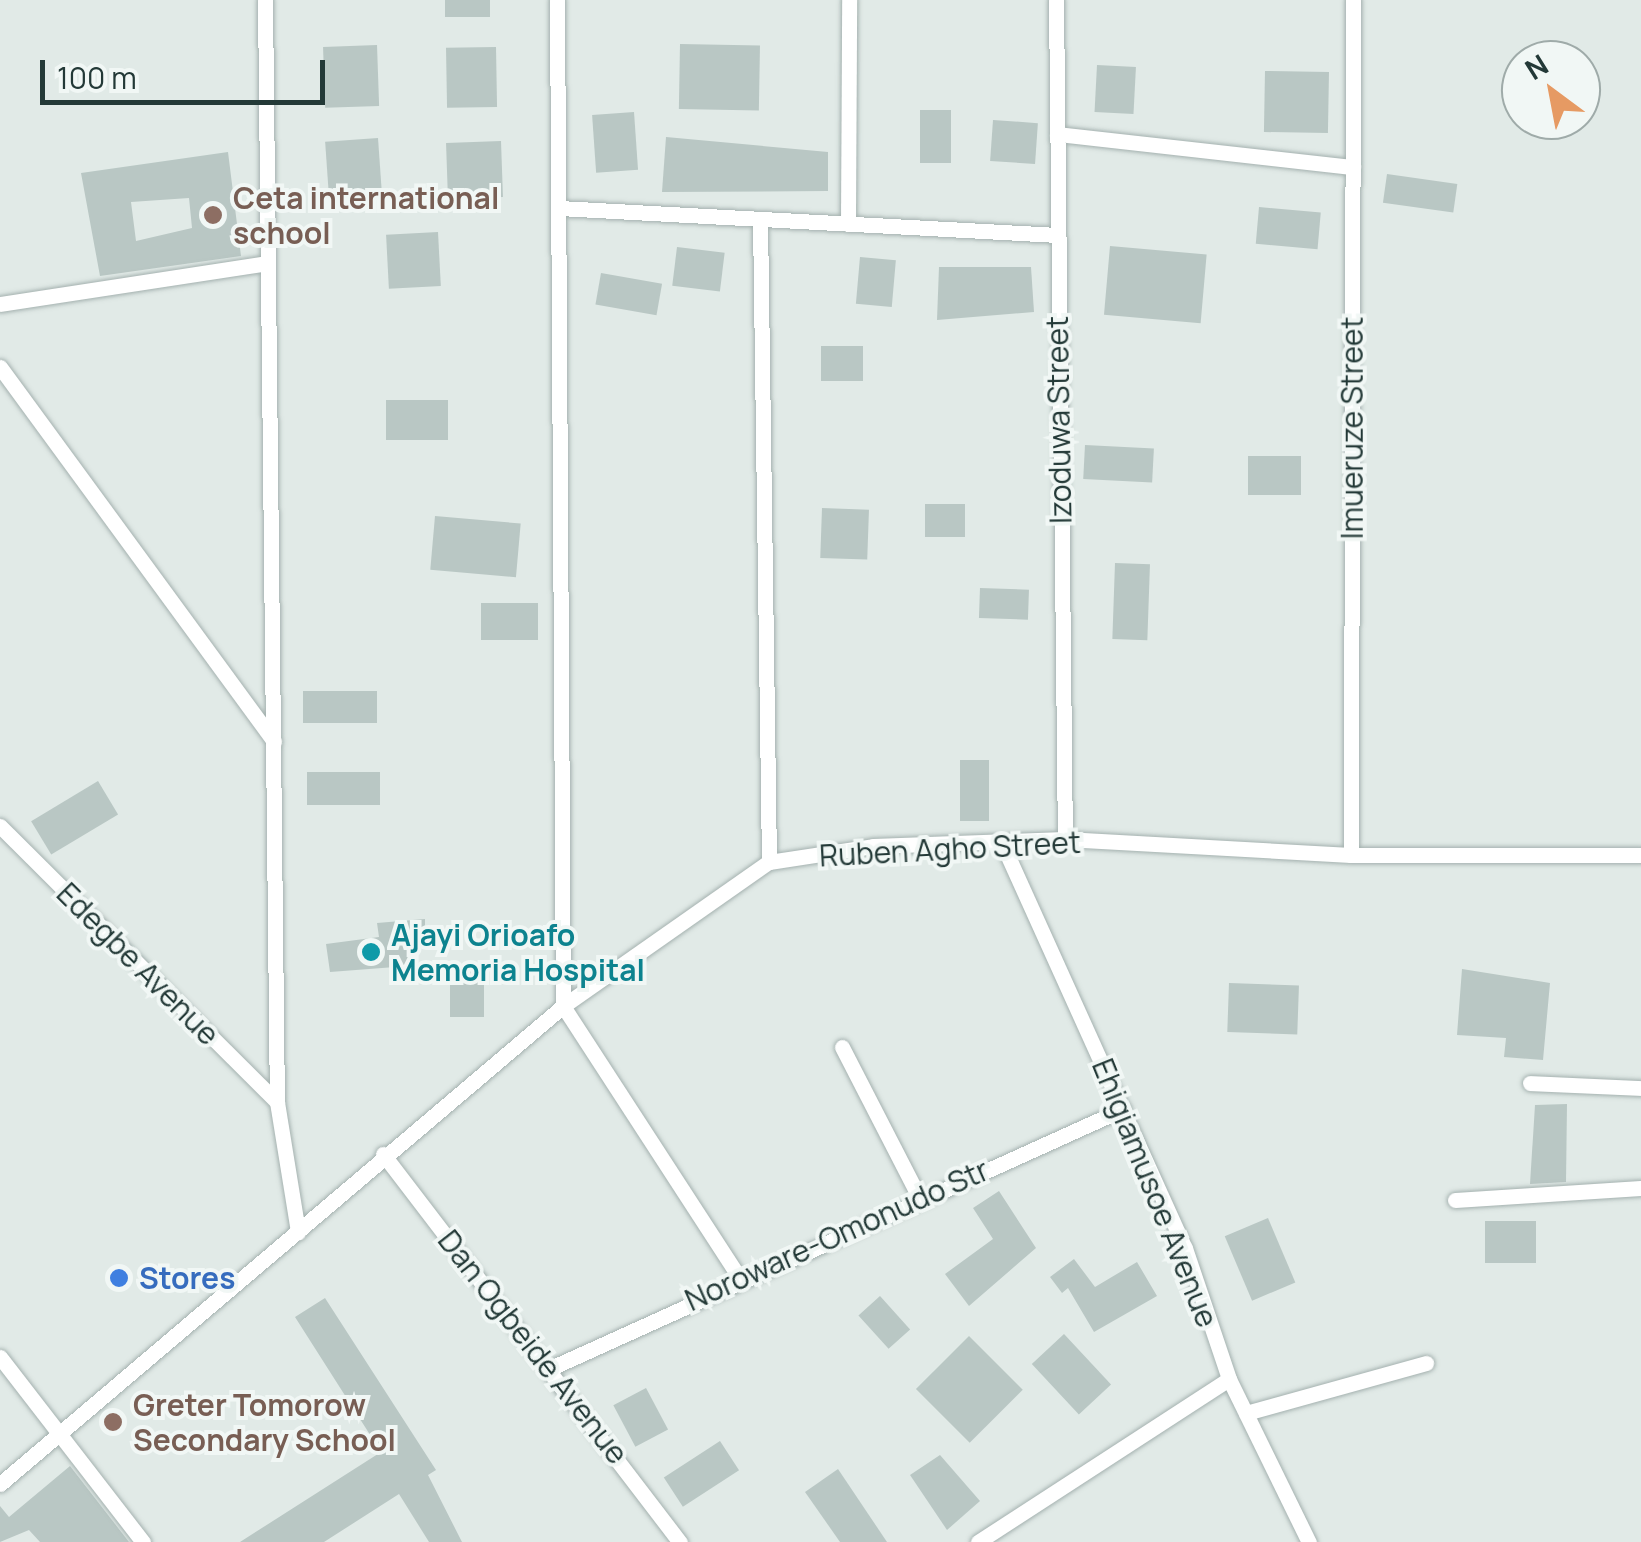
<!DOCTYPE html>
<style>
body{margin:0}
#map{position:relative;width:1641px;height:1542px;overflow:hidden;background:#e1eae7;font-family:Manrope,sans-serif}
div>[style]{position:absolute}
.building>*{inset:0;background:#b9c7c4;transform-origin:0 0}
.roads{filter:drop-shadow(0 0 2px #a4b1af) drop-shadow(0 0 2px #a4b1af)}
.minor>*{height:15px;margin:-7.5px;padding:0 7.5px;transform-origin:7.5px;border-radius:7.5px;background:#fff}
.dots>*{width:28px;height:28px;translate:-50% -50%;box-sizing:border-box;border:5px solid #f1f7f5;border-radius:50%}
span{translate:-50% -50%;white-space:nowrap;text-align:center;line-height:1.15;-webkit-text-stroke:8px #f1f7f5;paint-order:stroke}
.education-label{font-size:30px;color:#785e54;font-weight:700}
.left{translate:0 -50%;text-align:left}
.street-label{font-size:30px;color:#233937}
.culture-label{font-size:30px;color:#0d838f;font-weight:700}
.shop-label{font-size:30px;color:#366cbe;font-weight:700}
.north{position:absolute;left:1501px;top:40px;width:100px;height:100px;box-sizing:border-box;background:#f1f7f5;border:2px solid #9faba9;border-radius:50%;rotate:328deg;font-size:28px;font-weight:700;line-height:40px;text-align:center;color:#233937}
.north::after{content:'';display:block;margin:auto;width:35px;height:45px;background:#e69a63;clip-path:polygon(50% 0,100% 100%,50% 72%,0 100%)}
.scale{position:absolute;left:40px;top:60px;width:285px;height:45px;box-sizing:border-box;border:5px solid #233937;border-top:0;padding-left:12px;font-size:30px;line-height:35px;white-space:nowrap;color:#233937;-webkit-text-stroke:8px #f1f7f5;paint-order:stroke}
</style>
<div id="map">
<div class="building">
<div style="left:445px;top:0;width:45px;height:17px"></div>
<div style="left:680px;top:44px;width:80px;height:65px;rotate:1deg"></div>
<div style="left:377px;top:45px;width:61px;height:54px;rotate:88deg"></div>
<div style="left:496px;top:47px;width:60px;height:50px;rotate:89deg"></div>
<div style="left:1097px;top:65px;width:39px;height:47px;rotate:3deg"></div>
<div style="left:1265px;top:71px;width:64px;height:61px;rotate:1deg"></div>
<div style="left:920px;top:110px;width:31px;height:53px"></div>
<div style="left:634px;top:112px;width:58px;height:42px;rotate:86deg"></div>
<div style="left:993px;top:120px;width:45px;height:41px;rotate:4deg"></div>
<div style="clip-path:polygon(666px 137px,828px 152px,828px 191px,662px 192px)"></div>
<div style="left:378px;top:138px;width:54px;height:53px;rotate:86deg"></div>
<div style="left:501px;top:141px;width:56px;height:55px;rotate:88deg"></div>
<div style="clip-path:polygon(evenodd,228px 152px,241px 256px,100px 276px,81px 173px,228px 152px,189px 198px,192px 228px,136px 241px,131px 202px,189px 198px)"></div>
<div style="left:1387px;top:174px;width:71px;height:29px;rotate:8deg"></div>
<div style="left:1259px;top:207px;width:62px;height:37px;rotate:5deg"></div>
<div style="left:438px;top:232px;width:54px;height:52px;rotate:87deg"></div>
<div style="left:1110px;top:246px;width:97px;height:69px;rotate:5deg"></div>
<div style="left:677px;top:247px;width:48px;height:39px;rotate:7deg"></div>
<div style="left:860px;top:257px;width:36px;height:47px;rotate:5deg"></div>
<div style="clip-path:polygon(939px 267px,1031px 267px,1034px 312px,937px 320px)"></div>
<div style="left:601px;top:273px;width:62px;height:32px;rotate:10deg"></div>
<div style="left:863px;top:346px;width:35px;height:42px;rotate:90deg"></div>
<div style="left:386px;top:400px;width:62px;height:40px"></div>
<div style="left:1085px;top:445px;width:69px;height:34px;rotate:3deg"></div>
<div style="left:1248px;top:456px;width:53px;height:39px"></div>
<div style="left:965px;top:504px;width:33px;height:40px;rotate:90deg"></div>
<div style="left:822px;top:508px;width:47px;height:50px;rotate:2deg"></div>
<div style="left:435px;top:516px;width:86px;height:54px;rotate:5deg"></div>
<div style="left:1115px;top:563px;width:35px;height:76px;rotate:2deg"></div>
<div style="left:980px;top:588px;width:49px;height:30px;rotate:2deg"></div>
<div style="left:538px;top:603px;width:37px;height:57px;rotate:90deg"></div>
<div style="left:303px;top:691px;width:74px;height:32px"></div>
<div style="left:960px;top:760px;width:29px;height:61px"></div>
<div style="left:380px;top:772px;width:33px;height:73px;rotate:90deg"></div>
<div style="left:98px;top:781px;width:39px;height:78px;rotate:59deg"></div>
<div style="clip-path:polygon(425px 919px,425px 939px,413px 941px,408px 966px,330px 972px,326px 944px,379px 937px,377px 923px)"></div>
<div style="left:450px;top:965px;width:34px;height:52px"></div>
<div style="clip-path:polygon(1462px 969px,1550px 983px,1543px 1060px,1504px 1057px,1506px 1038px,1457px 1035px)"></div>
<div style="left:1229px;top:983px;width:70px;height:49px;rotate:2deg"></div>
<div style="clip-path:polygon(1567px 1104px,1566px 1182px,1530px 1184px,1535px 1105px)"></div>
<div style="clip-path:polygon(999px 1191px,1036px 1248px,969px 1306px,945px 1274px,993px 1239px,973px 1208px)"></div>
<div style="left:1268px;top:1218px;width:70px;height:47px;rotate:67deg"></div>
<div style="left:1485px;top:1221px;width:51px;height:42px"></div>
<div style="clip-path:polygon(1074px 1259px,1095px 1287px,1137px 1262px,1157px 1296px,1094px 1332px,1068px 1288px,1062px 1293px,1050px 1277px)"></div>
<div style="left:880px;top:1296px;width:45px;height:29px;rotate:48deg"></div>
<div style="clip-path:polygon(325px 1298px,436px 1470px,428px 1475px,462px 1542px,429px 1542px,399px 1494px,324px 1542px,240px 1542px,381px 1452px,295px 1317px)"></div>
<div style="left:1064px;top:1334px;width:69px;height:44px;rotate:47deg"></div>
<div style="left:969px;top:1336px;width:76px;height:75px;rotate:45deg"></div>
<div style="left:646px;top:1388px;width:47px;height:37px;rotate:62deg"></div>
<div style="left:720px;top:1441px;width:35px;height:67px;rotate:57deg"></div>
<div style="clip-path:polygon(940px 1455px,980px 1501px,947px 1530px,910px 1475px)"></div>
<div style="clip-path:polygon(70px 1466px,129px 1542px,40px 1542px,29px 1530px,0 1542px,0 1506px,9px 1517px)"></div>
<div style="clip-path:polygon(838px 1469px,887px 1542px,840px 1542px,805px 1492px)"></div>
</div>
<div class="roads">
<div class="minor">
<div style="left:265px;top:0;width:1102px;rotate:89.38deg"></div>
<div style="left:277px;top:1102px;width:132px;rotate:80.8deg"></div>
<div style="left:557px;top:0;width:1006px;rotate:89.66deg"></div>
<div style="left:563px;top:1006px;width:321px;rotate:57deg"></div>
<div style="left:1056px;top:0;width:839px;rotate:89.39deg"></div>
<div style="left:1057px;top:134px;width:298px;rotate:6.4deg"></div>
<div style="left:559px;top:208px;width:499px;rotate:3.1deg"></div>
<div style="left:760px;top:219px;width:643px;rotate:89.2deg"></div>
<div style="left:848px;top:224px;width:224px;rotate:-89.7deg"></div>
<div style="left:0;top:304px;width:270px;rotate:-8.7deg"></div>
<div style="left:0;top:367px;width:464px;rotate:53.8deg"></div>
<div style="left:0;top:826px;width:391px;rotate:44.9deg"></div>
<div style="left:1002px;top:843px;width:444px;rotate:65.7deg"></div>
<div style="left:1185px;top:1248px;width:138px;rotate:71.4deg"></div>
<div style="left:1229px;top:1379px;width:182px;rotate:63.9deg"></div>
<div style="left:1351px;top:855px;width:855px;rotate:-89.87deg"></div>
<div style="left:842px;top:1047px;width:169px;rotate:62.8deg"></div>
<div style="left:1530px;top:1083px;width:111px;rotate:2.6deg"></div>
<div style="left:383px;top:1154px;width:489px;rotate:52.6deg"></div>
<div style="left:1455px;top:1200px;width:186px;rotate:-3.7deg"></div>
<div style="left:0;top:1357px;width:234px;rotate:52.3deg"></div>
<div style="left:553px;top:1367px;width:626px;rotate:-24.35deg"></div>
<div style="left:1246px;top:1413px;width:187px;rotate:-15.5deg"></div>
<div style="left:0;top:1484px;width:739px;rotate:-40.33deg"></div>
<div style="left:563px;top:1006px;width:251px;rotate:-35deg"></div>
<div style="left:769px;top:862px;width:105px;rotate:-8.7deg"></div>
<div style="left:873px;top:846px;width:192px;rotate:-2.1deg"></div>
<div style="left:1065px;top:839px;width:286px;rotate:3.2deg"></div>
<div style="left:1351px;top:855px;width:290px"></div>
<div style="left:978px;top:1542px;width:299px;rotate:-33deg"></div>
</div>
</div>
<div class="dots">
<div style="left:213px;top:215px;background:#8d6e63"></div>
<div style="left:371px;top:952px;background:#0f9aa8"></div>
<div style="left:119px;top:1278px;background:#3f7fe0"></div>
<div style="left:113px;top:1422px;background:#8d6e63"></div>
</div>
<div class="education-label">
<span class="left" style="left:233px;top:215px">Ceta international<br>school</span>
<span class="left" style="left:133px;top:1422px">Greter Tomorow<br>Secondary School</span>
</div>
<div class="street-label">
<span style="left:1059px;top:420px;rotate:-91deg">Izoduwa Street</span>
<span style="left:1352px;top:428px;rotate:-90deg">Imueruze Street</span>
<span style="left:950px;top:849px;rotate:-3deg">Ruben Agho Street</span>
<span style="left:138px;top:964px;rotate:45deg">Edegbe Avenue</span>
<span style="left:1155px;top:1193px;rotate:68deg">Ehigiamusoe Avenue</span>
<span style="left:837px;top:1235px;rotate:-24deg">Noroware-Omonudo Str</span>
<span style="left:533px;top:1347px;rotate:52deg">Dan Ogbeide Avenue</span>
</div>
<div class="culture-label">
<span class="left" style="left:391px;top:952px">Ajayi Orioafo<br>Memoria Hospital</span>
</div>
<div class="shop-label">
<span class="left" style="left:139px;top:1278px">Stores</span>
</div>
<div class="north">N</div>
<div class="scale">100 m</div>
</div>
